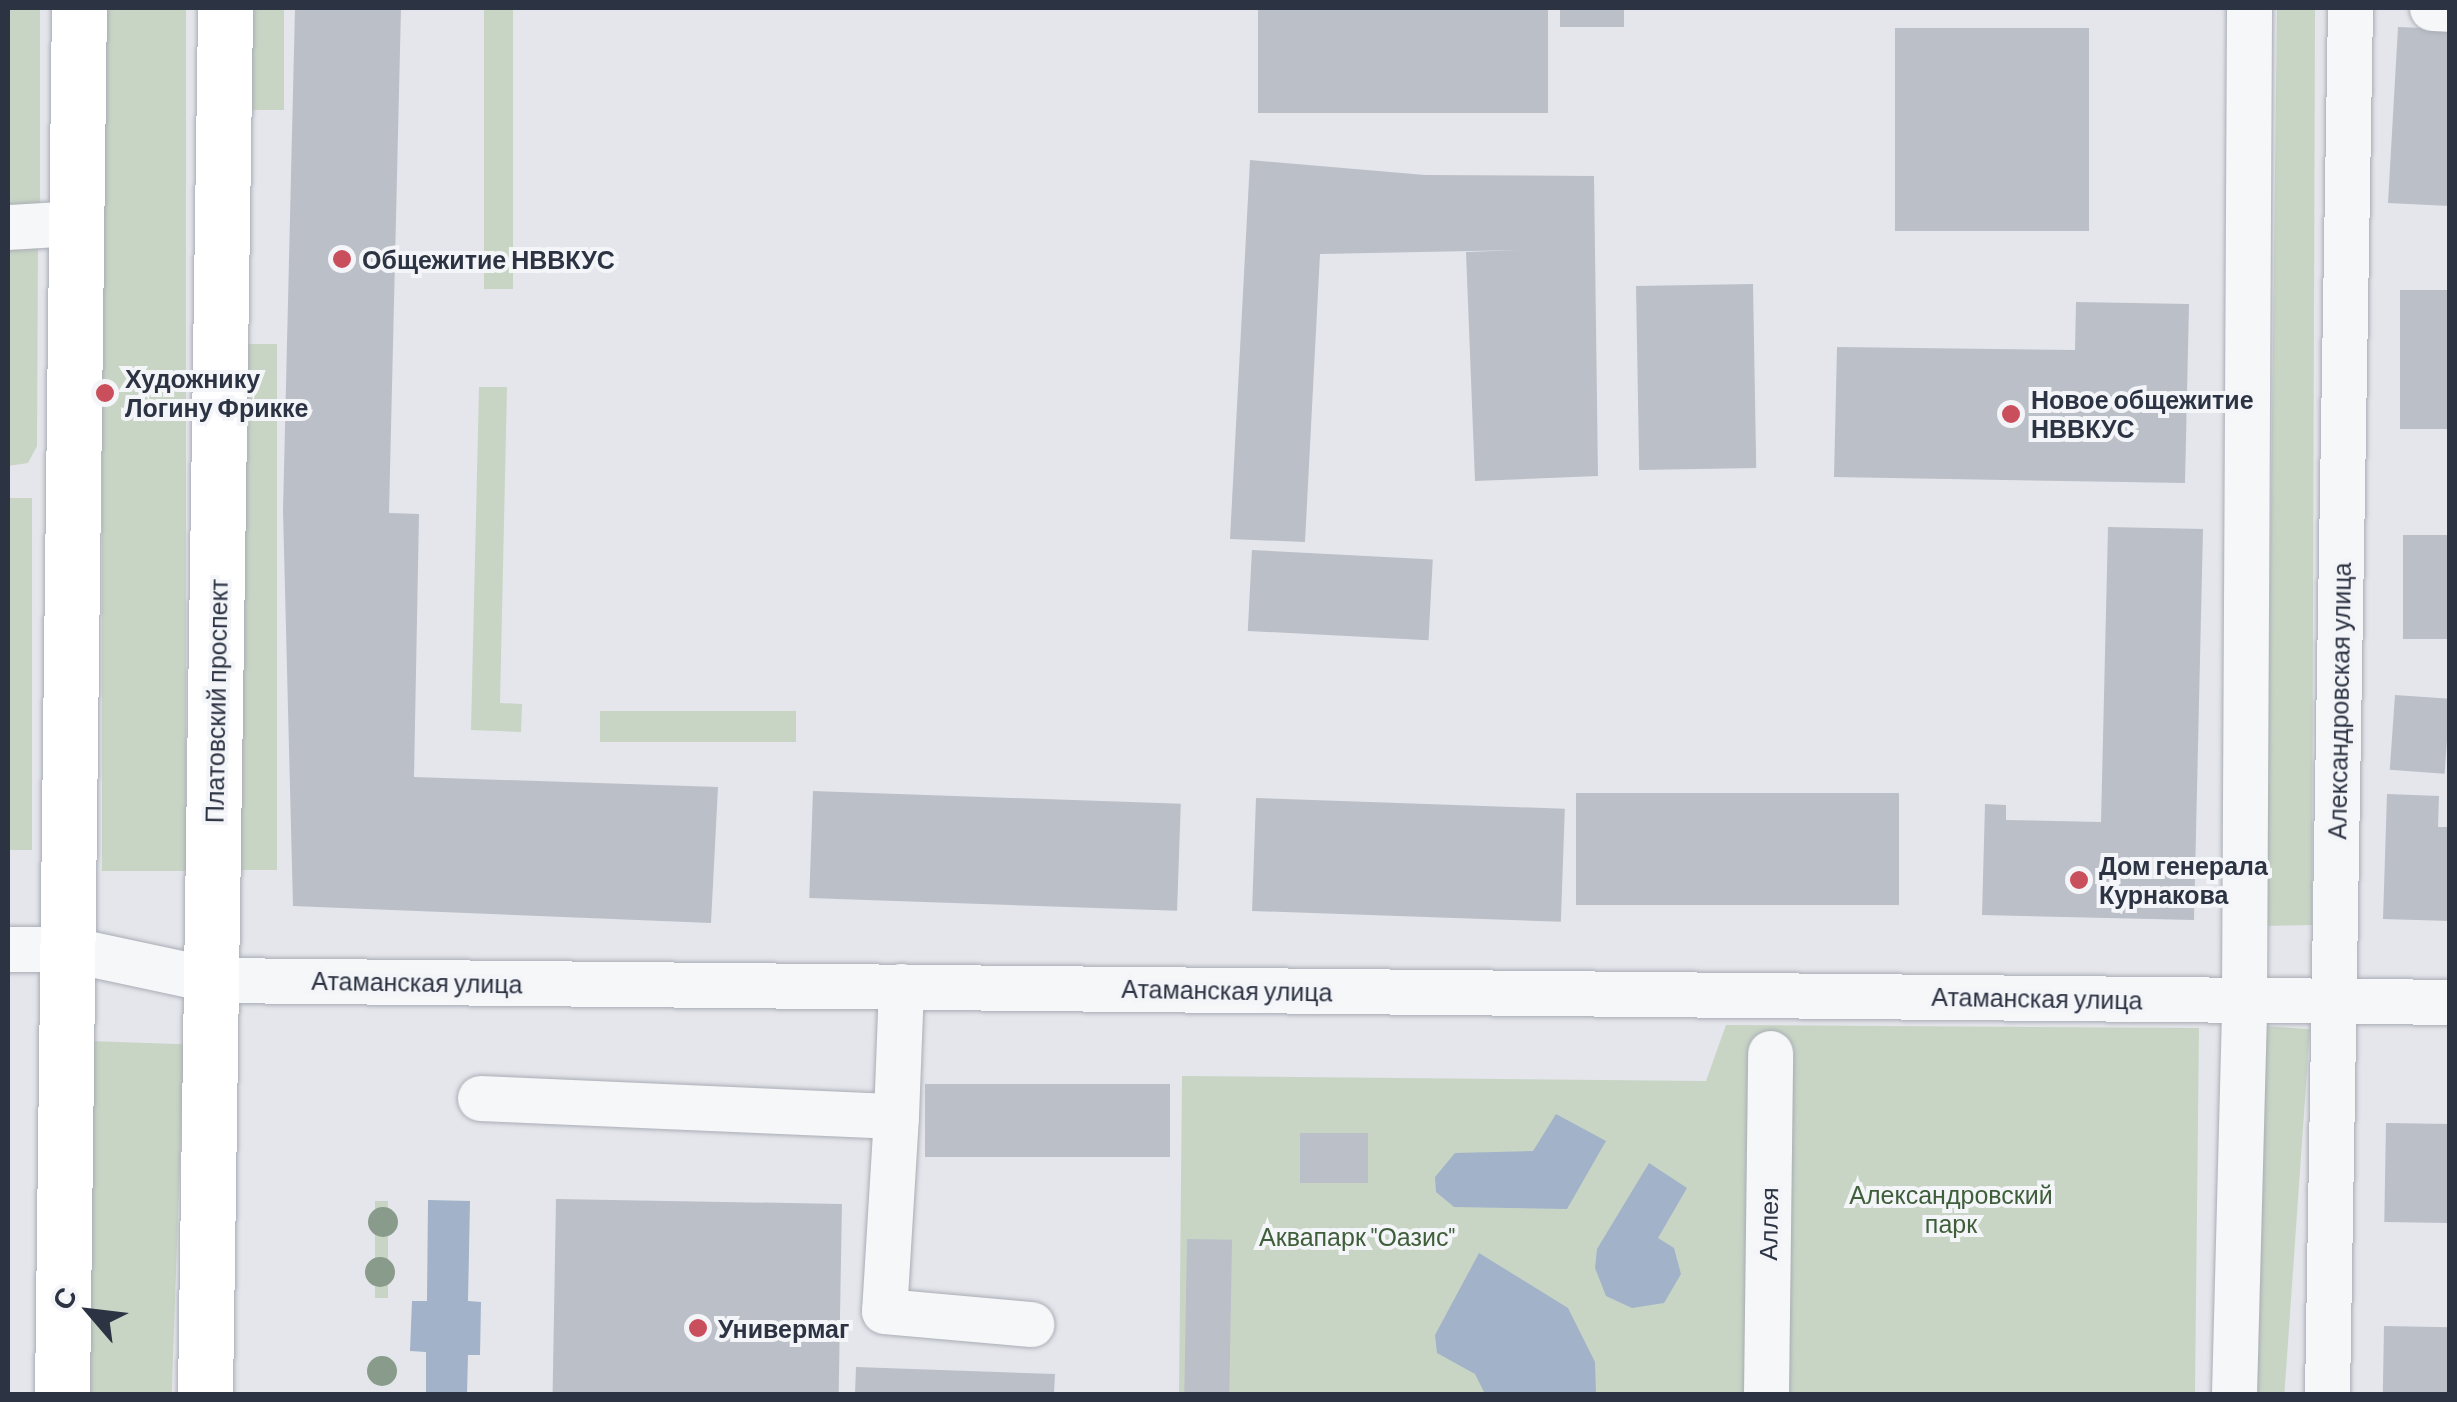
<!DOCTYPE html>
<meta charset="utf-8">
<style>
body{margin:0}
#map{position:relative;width:2457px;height:1402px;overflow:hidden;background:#e4e6eb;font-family:Barlow,sans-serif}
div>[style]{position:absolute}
.green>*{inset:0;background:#c8d5c5;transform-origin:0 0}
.water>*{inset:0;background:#a1b2c9}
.building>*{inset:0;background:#bbbfc8;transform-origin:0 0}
.roads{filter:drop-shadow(0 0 2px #a9adb5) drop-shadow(0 0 2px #a9adb5)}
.minor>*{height:45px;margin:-22.5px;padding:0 22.5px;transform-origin:22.5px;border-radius:22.5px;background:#f6f7f9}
.major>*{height:55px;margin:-27.5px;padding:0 27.5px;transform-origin:27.5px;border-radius:27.5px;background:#fff}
.trees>*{width:30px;height:30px;margin:-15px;border-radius:50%;background:#899b8a}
.dots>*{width:28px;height:28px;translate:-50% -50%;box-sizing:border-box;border:5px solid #f4f5f8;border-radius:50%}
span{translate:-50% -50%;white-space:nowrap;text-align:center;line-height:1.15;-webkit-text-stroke:8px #f4f5f8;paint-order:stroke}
.poi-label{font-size:25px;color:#2c3343;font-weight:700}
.left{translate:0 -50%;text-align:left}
.street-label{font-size:25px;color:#2c3343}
.park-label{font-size:25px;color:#3f5e3a}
.frame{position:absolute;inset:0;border:10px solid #2c3343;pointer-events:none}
.north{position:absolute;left:40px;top:1262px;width:100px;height:100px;-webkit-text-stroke:8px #f4f5f8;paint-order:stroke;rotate:298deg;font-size:28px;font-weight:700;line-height:40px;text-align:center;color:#2c3343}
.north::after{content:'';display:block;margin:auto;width:35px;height:45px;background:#2c3343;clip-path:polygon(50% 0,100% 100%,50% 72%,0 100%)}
</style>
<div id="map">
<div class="green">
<div style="left:8px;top:8px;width:32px;height:204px"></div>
<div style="left:102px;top:8px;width:84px;height:863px"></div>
<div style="left:229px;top:8px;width:55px;height:102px"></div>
<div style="left:484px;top:8px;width:29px;height:281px"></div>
<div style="clip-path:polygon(2277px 8px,2315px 8px,2312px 925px,2266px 926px)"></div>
<div style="clip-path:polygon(8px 238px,38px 240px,37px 446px,28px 463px,8px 466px)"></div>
<div style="left:233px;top:344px;width:44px;height:526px"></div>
<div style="clip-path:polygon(479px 387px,507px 387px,500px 703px,522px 704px,521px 732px,471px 730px)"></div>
<div style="left:32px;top:498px;width:352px;height:24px;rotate:90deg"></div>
<div style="left:600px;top:711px;width:196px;height:31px"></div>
<div style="clip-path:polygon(1726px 1025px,2199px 1028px,2195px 1394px,1179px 1394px,1182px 1076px,1706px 1081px)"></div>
<div style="left:2265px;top:1026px;width:45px;height:368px;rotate:4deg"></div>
<div style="left:89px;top:1041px;width:95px;height:353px;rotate:2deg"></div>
<div style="left:375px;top:1201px;width:13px;height:97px"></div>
</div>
<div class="water">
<div style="clip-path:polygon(1556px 1114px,1606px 1141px,1567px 1209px,1454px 1207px,1436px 1192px,1435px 1177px,1455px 1153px,1533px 1151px)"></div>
<div style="clip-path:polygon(1649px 1163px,1687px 1188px,1658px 1238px,1674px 1248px,1681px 1274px,1664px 1303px,1632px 1308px,1606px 1296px,1595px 1268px,1597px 1249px)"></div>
<div style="clip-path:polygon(428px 1200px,470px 1201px,468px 1301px,481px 1302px,480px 1355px,468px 1355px,467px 1394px,426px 1394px,426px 1352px,410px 1351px,412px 1301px,427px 1301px)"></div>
<div style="clip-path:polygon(1479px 1253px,1568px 1308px,1595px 1362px,1596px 1394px,1485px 1394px,1475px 1374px,1437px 1353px,1435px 1335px)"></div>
</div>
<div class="building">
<div style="clip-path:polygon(295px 8px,401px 8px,389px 513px,419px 514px,414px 777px,718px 787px,711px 923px,293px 906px,283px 511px)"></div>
<div style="left:1258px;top:8px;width:290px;height:105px"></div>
<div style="left:1560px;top:8px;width:64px;height:19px"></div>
<div style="clip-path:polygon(2398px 27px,2450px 29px,2450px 206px,2388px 203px)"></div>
<div style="left:2089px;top:28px;width:203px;height:194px;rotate:90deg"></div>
<div style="clip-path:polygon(1250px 160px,1425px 175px,1594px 176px,1598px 476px,1475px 481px,1466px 252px,1521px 250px,1320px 254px,1305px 542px,1230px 539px)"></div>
<div style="left:1753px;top:284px;width:184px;height:117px;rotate:89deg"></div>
<div style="left:2400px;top:290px;width:50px;height:139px"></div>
<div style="clip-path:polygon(2076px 302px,2189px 304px,2185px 483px,1834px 477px,1837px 347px,2075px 350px)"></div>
<div style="clip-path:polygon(2108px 527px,2203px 529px,2194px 920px,1982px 915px,1985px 804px,2006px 805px,2006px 820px,2101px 822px)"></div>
<div style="left:2450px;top:535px;width:104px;height:47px;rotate:90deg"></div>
<div style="left:1252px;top:550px;width:181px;height:81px;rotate:3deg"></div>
<div style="left:2395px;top:695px;width:55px;height:75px;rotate:4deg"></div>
<div style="left:813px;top:791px;width:368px;height:107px;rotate:2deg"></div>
<div style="left:1576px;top:793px;width:323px;height:112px"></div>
<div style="clip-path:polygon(2387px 794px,2439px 796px,2438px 827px,2450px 827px,2450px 921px,2383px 919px)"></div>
<div style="left:1256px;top:798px;width:309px;height:113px;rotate:2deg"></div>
<div style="left:925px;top:1084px;width:245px;height:73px"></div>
<div style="left:2386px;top:1123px;width:64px;height:99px;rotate:1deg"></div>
<div style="left:1368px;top:1133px;width:50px;height:68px;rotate:90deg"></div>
<div style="left:556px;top:1199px;width:286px;height:195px;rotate:1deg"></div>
<div style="left:1187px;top:1239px;width:45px;height:155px;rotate:1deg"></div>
<div style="left:2384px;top:1326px;width:66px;height:68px;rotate:1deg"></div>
<div style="clip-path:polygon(856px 1367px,1055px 1374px,1054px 1394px,855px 1394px)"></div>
</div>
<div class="roads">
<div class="minor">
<div style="left:2432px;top:8px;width:18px;rotate:3deg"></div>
<div style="left:8px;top:227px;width:68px;rotate:-3.4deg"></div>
<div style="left:8px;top:949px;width:60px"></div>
<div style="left:68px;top:949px;width:147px;rotate:12.1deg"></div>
<div style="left:212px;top:980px;width:2238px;rotate:0.56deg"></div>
<div style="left:480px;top:1098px;width:416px;rotate:2.5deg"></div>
<div style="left:896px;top:1116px;width:130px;rotate:-87.8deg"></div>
<div style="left:896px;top:1116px;width:195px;rotate:93.5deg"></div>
<div style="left:884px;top:1311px;width:148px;rotate:5.1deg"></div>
<div style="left:1766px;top:1394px;width:341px;rotate:-89.3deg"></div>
<div style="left:2234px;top:1394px;width:394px;rotate:-88.5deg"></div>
<div style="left:2244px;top:1000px;width:992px;rotate:-89.71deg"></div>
<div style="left:2327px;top:1394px;width:1386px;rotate:-89.05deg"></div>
</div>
<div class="major">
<div style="left:62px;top:1394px;width:1386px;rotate:-89.3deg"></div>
<div style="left:205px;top:1394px;width:1386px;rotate:-89.17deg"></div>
</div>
</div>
<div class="trees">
<div style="left:383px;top:1222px"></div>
<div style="left:380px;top:1272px"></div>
<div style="left:382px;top:1371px"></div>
</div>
<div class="dots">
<div style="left:342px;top:259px;background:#ca4f5c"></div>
<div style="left:105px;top:393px;background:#ca4f5c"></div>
<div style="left:2011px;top:414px;background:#ca4f5c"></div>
<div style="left:2079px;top:880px;background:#ca4f5c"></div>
<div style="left:698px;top:1328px;background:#ca4f5c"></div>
</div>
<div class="poi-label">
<span class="left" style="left:362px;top:259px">Общежитие НВВКУС</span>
<span class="left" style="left:125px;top:393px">Художнику<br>Логину Фрикке</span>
<span class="left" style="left:2031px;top:414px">Новое общежитие<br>НВВКУС</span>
<span class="left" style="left:2099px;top:880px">Дом генерала<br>Курнакова</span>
<span class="left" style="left:718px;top:1328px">Универмаг</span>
</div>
<div class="street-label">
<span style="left:216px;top:701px;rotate:-89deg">Платовский проспект</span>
<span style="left:2339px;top:701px;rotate:-89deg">Александровская улица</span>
<span style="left:417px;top:982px;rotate:1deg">Атаманская улица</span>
<span style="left:1227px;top:990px;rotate:1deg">Атаманская улица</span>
<span style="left:2037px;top:998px;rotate:1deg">Атаманская улица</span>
<span style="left:1768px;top:1224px;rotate:-89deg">Аллея</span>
</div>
<div class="park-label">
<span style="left:1951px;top:1209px">Александровский<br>парк</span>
<span style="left:1357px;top:1236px">Аквапарк "Оазис"</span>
</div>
<div class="frame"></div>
<div class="north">С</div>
</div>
